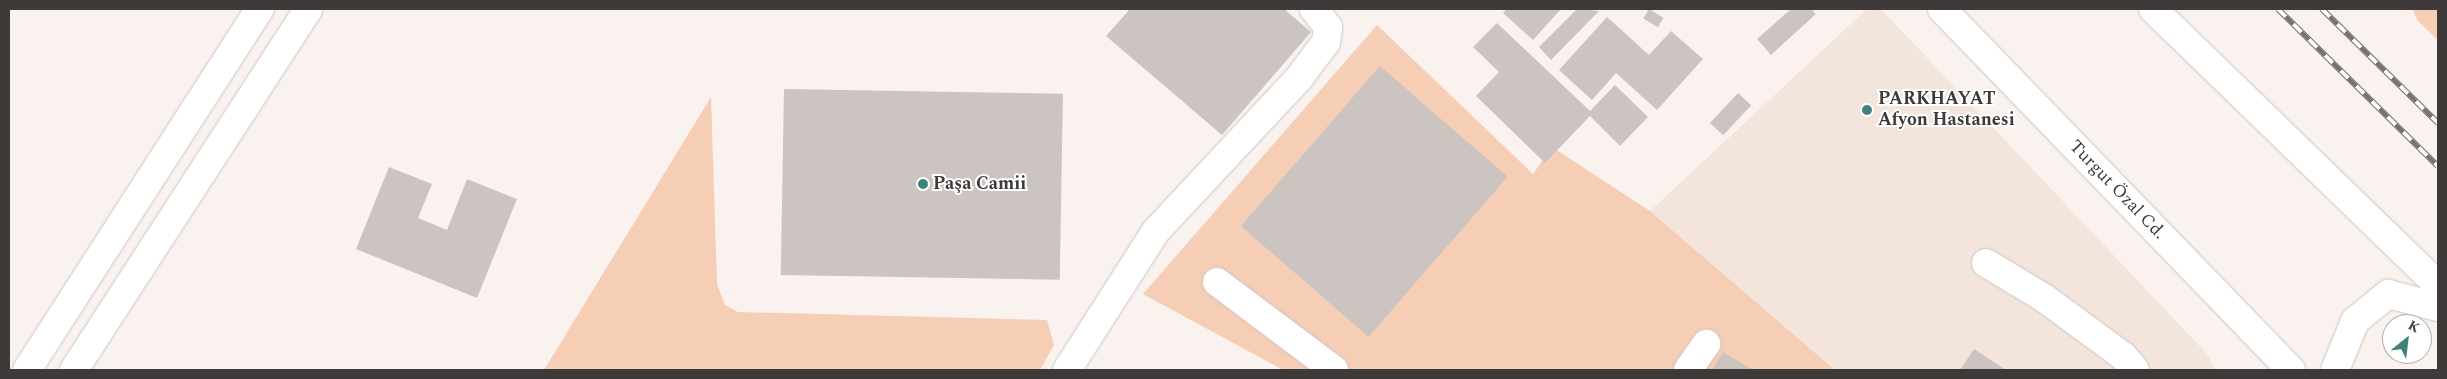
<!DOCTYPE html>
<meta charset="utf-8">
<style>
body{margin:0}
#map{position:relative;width:2447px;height:379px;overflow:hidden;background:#faf2ee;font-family:Spectral,serif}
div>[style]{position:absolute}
.built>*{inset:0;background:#f4e5dc}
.green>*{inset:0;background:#f6cdb5}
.building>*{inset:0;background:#cbc4c0;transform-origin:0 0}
.roads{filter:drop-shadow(0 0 1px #cdc5c1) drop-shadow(0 0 1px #cdc5c1)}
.minor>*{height:28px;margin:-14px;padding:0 14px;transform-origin:14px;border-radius:14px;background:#fff}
.major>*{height:28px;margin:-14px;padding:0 14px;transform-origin:14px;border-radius:14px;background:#fff}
.rail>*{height:5.5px;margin-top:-2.75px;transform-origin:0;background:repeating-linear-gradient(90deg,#fff 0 11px,#75716f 0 22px);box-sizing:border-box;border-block:1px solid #75716f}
.dots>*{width:14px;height:14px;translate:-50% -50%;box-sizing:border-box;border:2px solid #fff;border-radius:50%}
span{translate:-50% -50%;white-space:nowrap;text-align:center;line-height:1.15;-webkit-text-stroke:4px #fff;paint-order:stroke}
.poi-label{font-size:18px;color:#3d3a39;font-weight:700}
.left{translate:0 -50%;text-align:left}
.street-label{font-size:18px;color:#3d3a39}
.frame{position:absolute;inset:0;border:10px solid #3d3a39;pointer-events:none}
.north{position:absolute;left:2382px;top:314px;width:50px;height:50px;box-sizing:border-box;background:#fff;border:1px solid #b1b0b0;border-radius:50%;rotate:29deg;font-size:14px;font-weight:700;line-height:20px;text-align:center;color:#3d3a39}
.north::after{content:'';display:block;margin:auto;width:18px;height:22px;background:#3c837c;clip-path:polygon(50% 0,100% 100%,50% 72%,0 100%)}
</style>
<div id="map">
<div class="built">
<div style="clip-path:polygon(1867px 9px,1881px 9px,2209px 356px,2215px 370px,1835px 370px,1650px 211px)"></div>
</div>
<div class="green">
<div style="clip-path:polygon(2412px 9px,2438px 9px,2438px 40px,2418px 21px)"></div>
<div style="clip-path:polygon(1377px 25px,1533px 174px,1552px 147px,1650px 211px,1835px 370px,1283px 370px,1143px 294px)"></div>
<div style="clip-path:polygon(711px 97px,717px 284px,725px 305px,738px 312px,1047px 320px,1054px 345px,1040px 370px,544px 370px)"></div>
</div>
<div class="building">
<div style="clip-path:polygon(1130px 9px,1284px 9px,1311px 32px,1222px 135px,1106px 36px)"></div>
<div style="clip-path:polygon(1507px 9px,1561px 9px,1533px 40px,1503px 13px)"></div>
<div style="clip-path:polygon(1577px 9px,1599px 11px,1551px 60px,1539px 47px)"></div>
<div style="left:1649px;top:9px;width:17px;height:11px;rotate:31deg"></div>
<div style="clip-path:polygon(1791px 9px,1811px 9px,1816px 14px,1771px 55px,1757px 39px)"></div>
<div style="clip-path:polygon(1607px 17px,1649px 55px,1671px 31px,1703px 59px,1657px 110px,1616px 73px,1592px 100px,1559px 70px)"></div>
<div style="clip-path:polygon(1497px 23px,1590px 111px,1615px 85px,1648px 117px,1620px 146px,1590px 116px,1545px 163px,1476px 96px,1499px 72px,1473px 47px)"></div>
<div style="left:1380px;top:66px;width:169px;height:212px;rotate:41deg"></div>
<div style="left:784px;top:89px;width:279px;height:186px;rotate:1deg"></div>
<div style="left:1738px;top:93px;width:18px;height:41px;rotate:43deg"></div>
<div style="clip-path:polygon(389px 167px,432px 184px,418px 218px,447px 230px,467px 179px,517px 199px,477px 298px,356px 249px)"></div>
<div style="clip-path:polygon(1974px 349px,2006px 370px,1960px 370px)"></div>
<div style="clip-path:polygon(1723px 352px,1753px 370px,1712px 370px)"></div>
</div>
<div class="roads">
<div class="minor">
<div style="left:1986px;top:263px;width:68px;rotate:31.1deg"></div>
<div style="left:2044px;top:298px;width:98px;rotate:36.3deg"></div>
<div style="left:2123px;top:356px;width:18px;rotate:49deg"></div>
<div style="left:1217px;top:282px;width:146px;rotate:36.9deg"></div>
<div style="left:27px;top:370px;width:430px;rotate:-57.2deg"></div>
<div style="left:74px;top:370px;width:430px;rotate:-57deg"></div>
<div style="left:1067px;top:370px;width:165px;rotate:-57.4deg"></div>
<div style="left:1156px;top:231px;width:209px;rotate:-46.9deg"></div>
<div style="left:1299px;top:78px;width:45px;rotate:-53.1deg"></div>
<div style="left:1326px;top:42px;width:15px;rotate:-82deg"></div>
<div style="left:1328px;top:27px;width:23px;rotate:-128deg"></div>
<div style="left:1688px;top:370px;width:32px;rotate:-55deg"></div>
</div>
<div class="major">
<div style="left:1942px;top:9px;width:502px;rotate:45.97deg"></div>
<div style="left:2153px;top:9px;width:397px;rotate:44.1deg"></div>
<div style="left:2335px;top:370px;width:53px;rotate:-67.8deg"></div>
<div style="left:2355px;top:321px;width:43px;rotate:-39.3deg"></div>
<div style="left:2388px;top:294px;width:52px;rotate:14.6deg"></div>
</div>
</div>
<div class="rail">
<div style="left:2278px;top:9px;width:224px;rotate:44.5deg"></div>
<div style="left:2322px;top:9px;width:163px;rotate:44.5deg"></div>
</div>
<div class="dots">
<div style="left:1867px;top:110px;background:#3c837c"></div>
<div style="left:923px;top:184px;background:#3c837c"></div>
</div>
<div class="poi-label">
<span class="left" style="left:1878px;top:110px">PARKHAYAT<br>Afyon Hastanesi</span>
<span class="left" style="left:933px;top:184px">Paşa Camii</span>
</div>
<div class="street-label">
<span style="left:2117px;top:190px;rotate:46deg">Turgut Özal Cd.</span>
</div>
<div class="frame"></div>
<div class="north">K</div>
</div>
